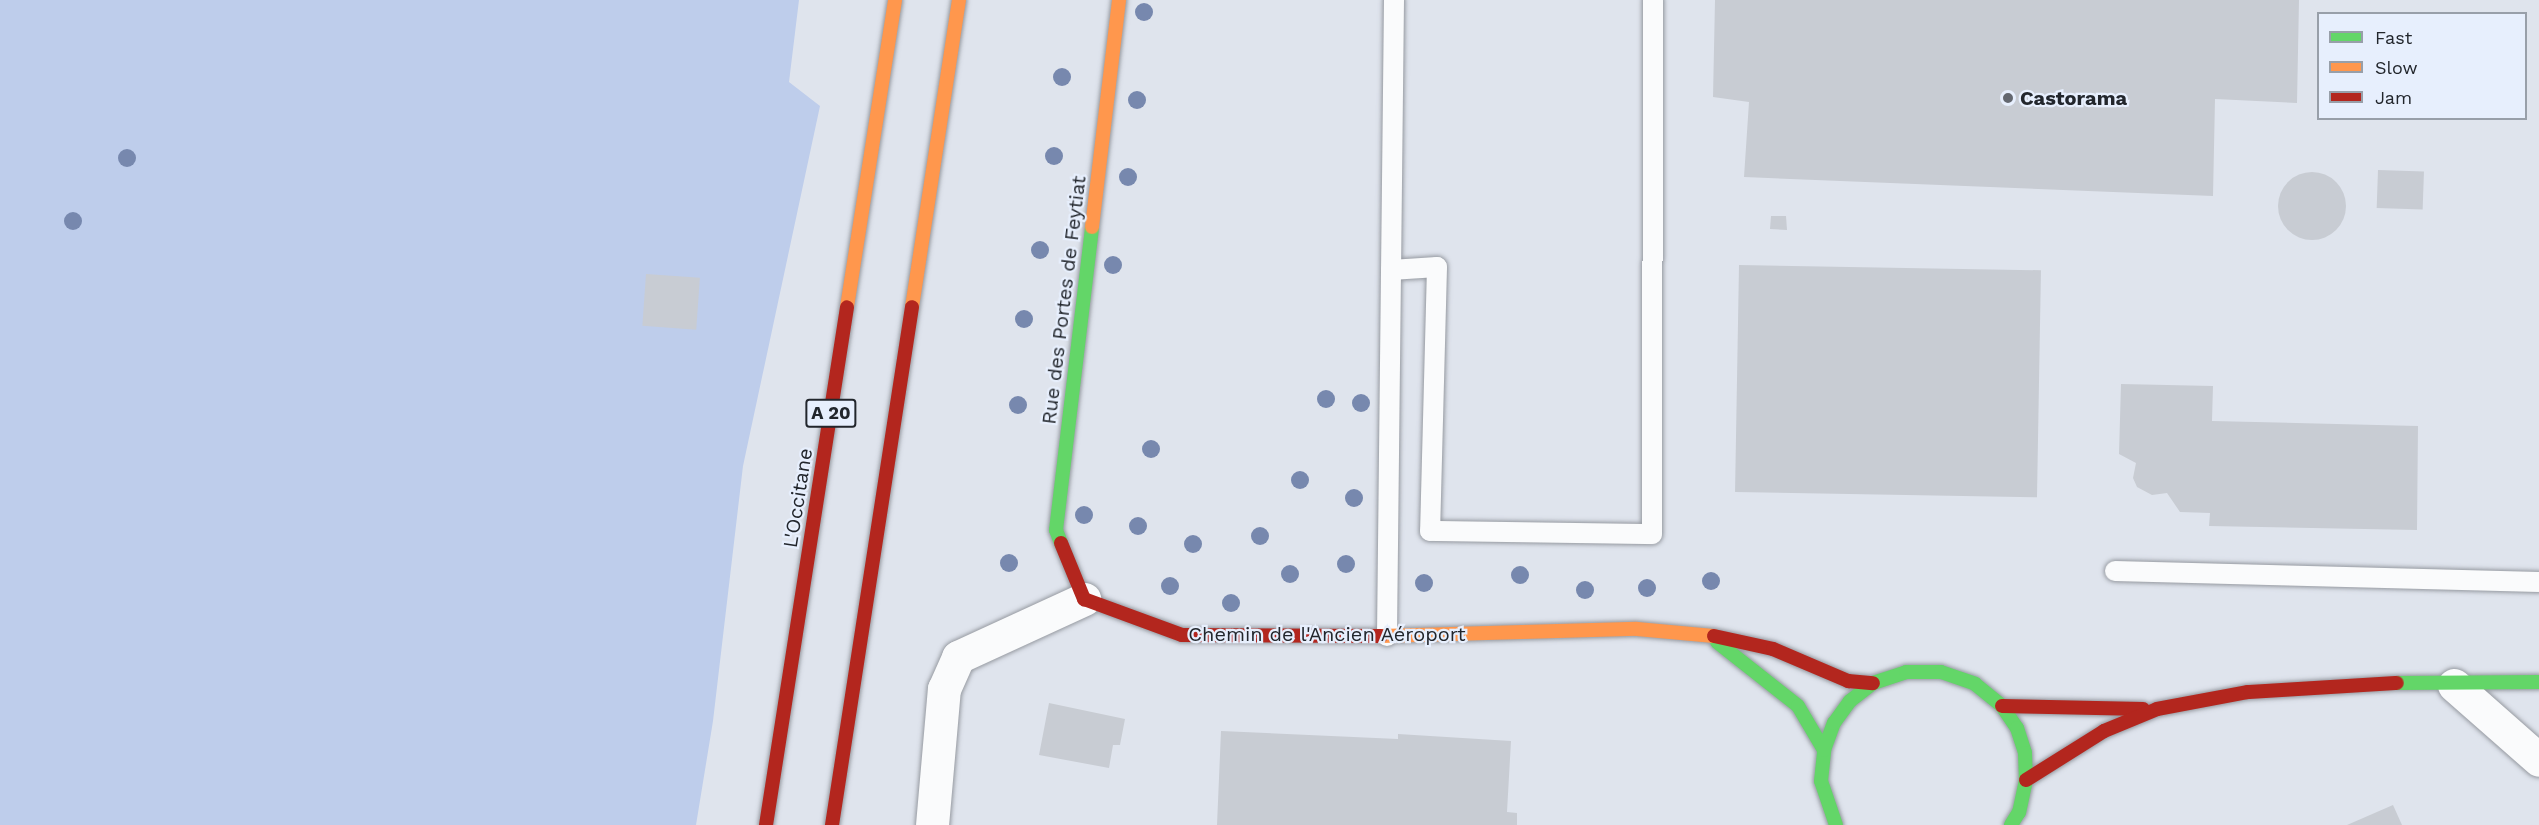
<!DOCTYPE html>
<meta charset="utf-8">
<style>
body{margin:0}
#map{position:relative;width:2539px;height:825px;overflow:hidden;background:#dfe4ed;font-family:"Work Sans",sans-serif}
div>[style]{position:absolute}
.green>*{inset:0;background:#becdeb}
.building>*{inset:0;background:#c8ccd3;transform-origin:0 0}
.round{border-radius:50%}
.roads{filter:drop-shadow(0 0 2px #969aa1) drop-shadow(0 0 2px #969aa1)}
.lane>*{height:20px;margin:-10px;padding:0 10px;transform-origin:10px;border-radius:10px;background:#fafbfc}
.street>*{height:33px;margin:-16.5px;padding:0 16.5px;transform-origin:16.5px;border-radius:16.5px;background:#fafbfc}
.fast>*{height:14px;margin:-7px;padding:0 7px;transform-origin:7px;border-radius:7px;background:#63d668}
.slow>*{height:14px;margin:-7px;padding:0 7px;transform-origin:7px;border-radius:7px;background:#ff974d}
.jam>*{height:14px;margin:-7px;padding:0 7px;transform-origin:7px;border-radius:7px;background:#b3261e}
.trees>*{width:18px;height:18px;margin:-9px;border-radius:50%;background:#7788ae}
.dots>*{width:16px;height:16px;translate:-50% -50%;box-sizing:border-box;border:3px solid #e7effd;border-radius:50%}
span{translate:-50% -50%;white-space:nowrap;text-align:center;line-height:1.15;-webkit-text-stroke:4.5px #e7effd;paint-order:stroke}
.shield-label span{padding:2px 4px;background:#e7effd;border:2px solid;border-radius:4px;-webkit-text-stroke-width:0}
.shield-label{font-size:18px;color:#22262c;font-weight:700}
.poi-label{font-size:20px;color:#22262c;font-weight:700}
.left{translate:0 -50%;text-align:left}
.street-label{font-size:20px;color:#22262c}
.legend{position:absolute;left:2317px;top:12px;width:210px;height:108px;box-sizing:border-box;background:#e7effd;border:2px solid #989fa9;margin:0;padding:8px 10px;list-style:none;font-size:18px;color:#22262c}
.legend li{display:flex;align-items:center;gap:12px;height:30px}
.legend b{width:30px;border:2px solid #989fa9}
</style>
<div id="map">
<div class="green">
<div style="clip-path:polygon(0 0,799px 0,789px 82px,820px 106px,743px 466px,713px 721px,696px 825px,0 825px)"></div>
</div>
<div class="building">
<div style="clip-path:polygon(1715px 0,2299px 0,2297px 103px,2215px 99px,2213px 196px,1744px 177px,1749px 102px,1713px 97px)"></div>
<div style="left:2378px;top:170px;width:46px;height:38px;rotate:2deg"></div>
<div class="round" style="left:2278px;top:172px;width:68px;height:68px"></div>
<div style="clip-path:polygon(1771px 216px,1786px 216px,1787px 230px,1770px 229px)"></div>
<div style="left:1739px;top:265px;width:302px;height:227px;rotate:1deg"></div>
<div style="left:646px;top:274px;width:54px;height:52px;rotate:4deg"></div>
<div style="clip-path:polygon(2121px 384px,2213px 386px,2212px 421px,2418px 426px,2417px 530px,2209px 526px,2210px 513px,2180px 512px,2167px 493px,2152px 495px,2137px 487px,2133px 478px,2136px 463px,2119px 454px)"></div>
<div style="clip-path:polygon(1049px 703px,1125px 719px,1120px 745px,1113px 745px,1109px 768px,1039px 755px)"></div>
<div style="clip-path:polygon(1221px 731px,1398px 739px,1398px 734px,1511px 741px,1507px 812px,1517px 813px,1517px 825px,1217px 825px)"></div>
<div style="clip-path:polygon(2393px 805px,2402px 825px,2347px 825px)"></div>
</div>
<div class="roads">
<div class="lane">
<div style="left:1391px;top:270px;width:46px;rotate:-3.7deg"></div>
<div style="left:1437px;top:267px;width:264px;rotate:91.5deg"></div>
<div style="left:1430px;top:531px;width:222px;rotate:0.8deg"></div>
<div style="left:1652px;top:534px;width:534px;rotate:-89.89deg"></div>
<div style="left:2115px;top:571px;width:424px;rotate:1.5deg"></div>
<div style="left:1387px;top:636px;width:636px;rotate:-89.37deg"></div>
</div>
<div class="street">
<div style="left:2454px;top:685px;width:113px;rotate:41.4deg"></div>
<div style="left:932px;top:825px;width:137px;rotate:-85deg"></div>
<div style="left:944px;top:689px;width:35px;rotate:-66deg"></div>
<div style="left:958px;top:657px;width:139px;rotate:-24.7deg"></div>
</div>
<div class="fast">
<div style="left:1061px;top:543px;width:14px;rotate:-111deg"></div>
<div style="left:1056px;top:530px;width:305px;rotate:-83.2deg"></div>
<div style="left:1717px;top:642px;width:103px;rotate:38.3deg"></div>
<div style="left:1798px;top:706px;width:51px;rotate:59.4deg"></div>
<div style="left:2397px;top:683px;width:142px;rotate:-0.4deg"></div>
<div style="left:1836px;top:825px;width:46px;rotate:-108.8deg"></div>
<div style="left:1821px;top:781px;width:31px;rotate:-84deg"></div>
<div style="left:1824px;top:750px;width:29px;rotate:-70deg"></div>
<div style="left:1834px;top:723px;width:27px;rotate:-54deg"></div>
<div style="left:1850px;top:701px;width:29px;rotate:-38deg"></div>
<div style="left:1873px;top:683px;width:35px;rotate:-18deg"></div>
<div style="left:1906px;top:672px;width:35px"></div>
<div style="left:1941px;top:672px;width:36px;rotate:19deg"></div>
<div style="left:1975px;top:684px;width:35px;rotate:39deg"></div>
<div style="left:2002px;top:706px;width:27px;rotate:56deg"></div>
<div style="left:2017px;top:728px;width:26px;rotate:72deg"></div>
<div style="left:2025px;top:753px;width:27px;rotate:88deg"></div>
<div style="left:2026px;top:780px;width:33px;rotate:102deg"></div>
<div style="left:2019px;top:812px;width:15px;rotate:122deg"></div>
</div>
<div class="slow">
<div style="left:1092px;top:227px;width:229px;rotate:-83.2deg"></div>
<div style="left:847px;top:307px;width:311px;rotate:-81.1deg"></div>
<div style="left:912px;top:307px;width:311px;rotate:-81.3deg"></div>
<div style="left:1381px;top:636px;width:256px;rotate:-1.6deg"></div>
<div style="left:1637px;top:629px;width:77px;rotate:5.2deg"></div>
</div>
<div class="jam">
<div style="left:1061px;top:543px;width:61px;rotate:67.7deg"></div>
<div style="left:1084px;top:599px;width:104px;rotate:20.2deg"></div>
<div style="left:1182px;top:635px;width:199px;rotate:0.3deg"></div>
<div style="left:1714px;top:636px;width:60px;rotate:12.4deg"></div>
<div style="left:1773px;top:649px;width:82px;rotate:23.1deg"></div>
<div style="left:1848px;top:681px;width:25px;rotate:5deg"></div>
<div style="left:2002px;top:706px;width:141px;rotate:1.2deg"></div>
<div style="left:2026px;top:780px;width:92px;rotate:-32.1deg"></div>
<div style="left:2104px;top:731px;width:57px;rotate:-22.5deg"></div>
<div style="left:2157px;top:709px;width:93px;rotate:-10.6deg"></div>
<div style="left:2248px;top:692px;width:149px;rotate:-3.5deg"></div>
<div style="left:766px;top:825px;width:524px;rotate:-81.11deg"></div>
<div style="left:832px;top:825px;width:524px;rotate:-81.22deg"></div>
</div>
</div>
<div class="trees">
<div style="left:1144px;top:12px"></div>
<div style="left:1062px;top:77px"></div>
<div style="left:1137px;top:100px"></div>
<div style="left:1054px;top:156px"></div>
<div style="left:127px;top:158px"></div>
<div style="left:1128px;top:177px"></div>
<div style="left:73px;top:221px"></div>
<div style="left:1040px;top:250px"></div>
<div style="left:1113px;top:265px"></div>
<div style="left:1024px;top:319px"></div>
<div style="left:1326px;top:399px"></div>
<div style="left:1361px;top:403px"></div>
<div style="left:1018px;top:405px"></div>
<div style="left:1151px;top:449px"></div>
<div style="left:1300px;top:480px"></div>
<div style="left:1354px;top:498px"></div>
<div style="left:1084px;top:515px"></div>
<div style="left:1138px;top:526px"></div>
<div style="left:1260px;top:536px"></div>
<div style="left:1193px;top:544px"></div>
<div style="left:1009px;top:563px"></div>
<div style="left:1346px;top:564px"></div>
<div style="left:1290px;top:574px"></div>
<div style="left:1520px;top:575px"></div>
<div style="left:1711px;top:581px"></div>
<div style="left:1424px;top:583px"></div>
<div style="left:1170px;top:586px"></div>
<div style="left:1647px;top:588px"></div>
<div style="left:1585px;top:590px"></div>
<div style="left:1231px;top:603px"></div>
</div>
<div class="dots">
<div style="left:2008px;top:98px;background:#646870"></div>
</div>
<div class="shield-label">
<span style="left:831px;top:413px">A 20</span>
</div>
<div class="poi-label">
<span class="left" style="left:2020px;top:98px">Castorama</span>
</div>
<div class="street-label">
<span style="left:1064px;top:300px;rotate:-83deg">Rue des Portes de Feytiat</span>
<span style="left:798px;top:498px;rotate:-81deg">L'Occitane</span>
<span style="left:1327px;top:634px">Chemin de l'Ancien Aéroport</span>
</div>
<ul class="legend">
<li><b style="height:8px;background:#63d668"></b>Fast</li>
<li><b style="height:8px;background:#ff974d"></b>Slow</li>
<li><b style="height:8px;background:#b3261e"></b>Jam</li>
</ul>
</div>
